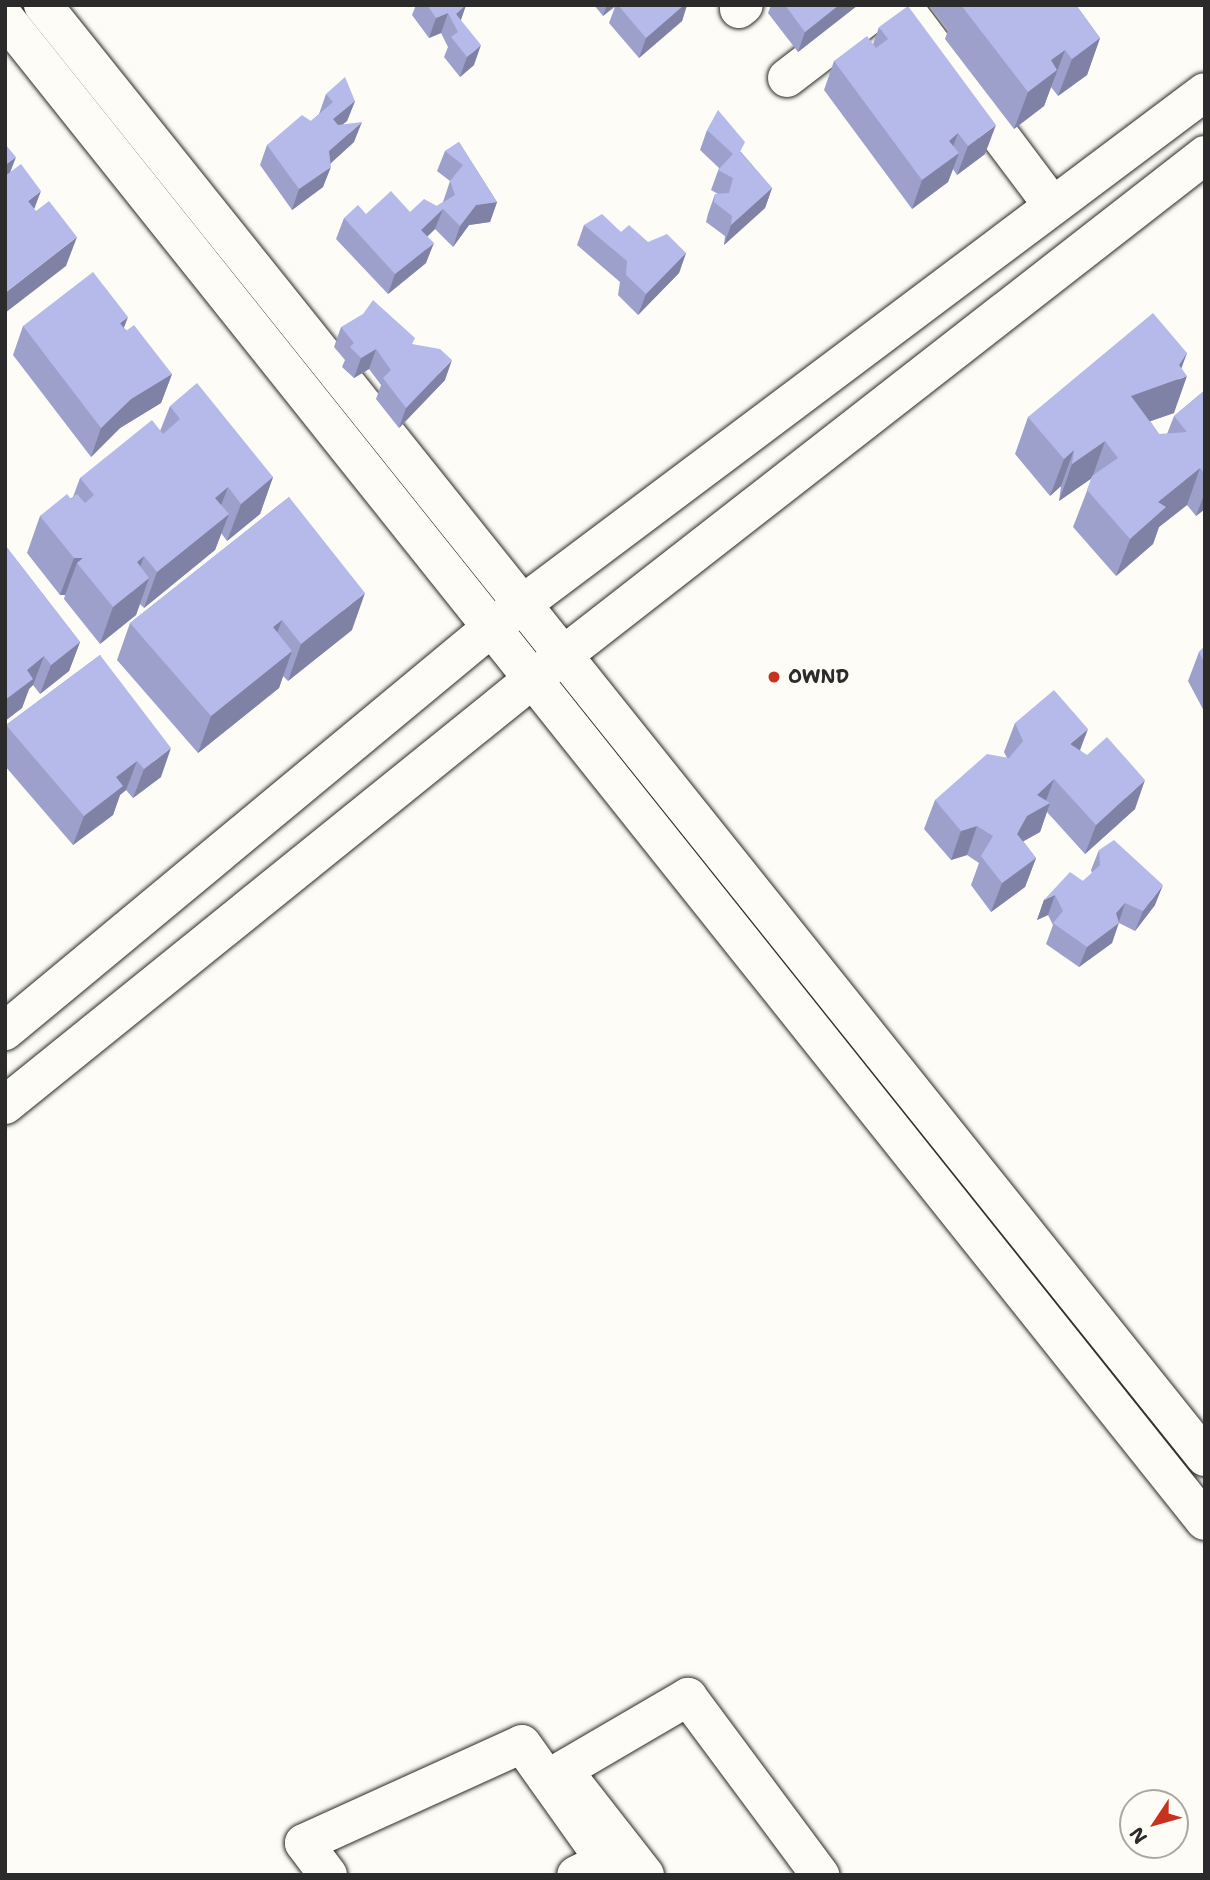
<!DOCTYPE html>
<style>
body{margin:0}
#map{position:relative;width:1210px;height:1880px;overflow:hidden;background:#fdfcf7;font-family:"Shantell Sans",sans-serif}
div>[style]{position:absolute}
.roads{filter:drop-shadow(0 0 2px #2b2b2b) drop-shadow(0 0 2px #2b2b2b)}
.minor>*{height:38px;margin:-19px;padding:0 19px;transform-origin:19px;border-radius:19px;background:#fdfcf7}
.tertiary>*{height:38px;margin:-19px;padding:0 19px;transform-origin:19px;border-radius:19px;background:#fdfcf7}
.wall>*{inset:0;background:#9ca0ca}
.shaded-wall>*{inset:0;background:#7f82a4}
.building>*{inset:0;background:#b5baeb}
.dots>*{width:19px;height:19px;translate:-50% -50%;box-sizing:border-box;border:4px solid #fdfcf7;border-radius:50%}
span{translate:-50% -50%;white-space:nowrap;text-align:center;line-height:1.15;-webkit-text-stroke:5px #fdfcf7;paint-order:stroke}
.poi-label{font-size:19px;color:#2b2b2b;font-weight:700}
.left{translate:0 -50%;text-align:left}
.frame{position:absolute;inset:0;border:7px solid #2b2b2b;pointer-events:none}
.north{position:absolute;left:1119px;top:1789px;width:70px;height:70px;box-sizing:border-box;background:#fdfcf7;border:2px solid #a9a8a5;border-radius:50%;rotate:234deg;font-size:19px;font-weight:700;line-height:28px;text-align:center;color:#2b2b2b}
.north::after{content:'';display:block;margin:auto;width:24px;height:32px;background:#c8321e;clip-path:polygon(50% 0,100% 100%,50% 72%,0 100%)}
</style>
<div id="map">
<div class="roads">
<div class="minor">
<div style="left:902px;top:5px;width:251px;rotate:53.1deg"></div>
<div style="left:739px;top:9px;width:6px;rotate:-39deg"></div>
<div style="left:787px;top:78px;width:120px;rotate:-37.5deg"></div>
<div style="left:328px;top:1875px;width:40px;rotate:-127deg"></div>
<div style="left:304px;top:1843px;width:239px;rotate:-24.4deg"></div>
<div style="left:522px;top:1744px;width:143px;rotate:54.6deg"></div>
<div style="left:605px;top:1861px;width:32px;rotate:154deg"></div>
<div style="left:645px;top:1875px;width:133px;rotate:-128deg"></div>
<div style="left:563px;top:1770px;width:145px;rotate:-30.3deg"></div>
<div style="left:688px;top:1697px;width:222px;rotate:53.4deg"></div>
</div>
<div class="tertiary">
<div style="left:43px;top:5px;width:1860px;rotate:51.33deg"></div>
<div style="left:5px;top:18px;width:1923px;rotate:51.4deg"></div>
<div style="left:5px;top:1031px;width:633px;rotate:-39.68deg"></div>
<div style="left:492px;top:627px;width:891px;rotate:-36.88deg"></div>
<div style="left:5px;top:1105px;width:680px;rotate:-38.91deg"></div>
<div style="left:534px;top:678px;width:851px;rotate:-37.93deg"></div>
</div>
</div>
<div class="wall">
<div style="clip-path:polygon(416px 5px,466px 5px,461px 20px,474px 65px,460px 77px,444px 57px,448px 47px,441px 33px,429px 38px,412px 15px)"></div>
<div style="clip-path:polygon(594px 5px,687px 5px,682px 21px,639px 58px,609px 23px,615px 7px,603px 16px)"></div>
<div style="clip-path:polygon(771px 5px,858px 5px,798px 52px,768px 13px)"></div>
<div style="clip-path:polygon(929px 5px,1076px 5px,1100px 38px,1087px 75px,1058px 96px,1051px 87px,1044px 106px,1014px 129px,945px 39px,948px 30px)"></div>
<div style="clip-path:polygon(879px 27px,985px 154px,957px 175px,953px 169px,948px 182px,912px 209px,824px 90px,834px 61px,873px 44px)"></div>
<div style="clip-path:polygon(326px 94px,355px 101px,347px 121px,343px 124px,354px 142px,330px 164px,323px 187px,292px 210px,260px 165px,267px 145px,311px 121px,319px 114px)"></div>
<div style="clip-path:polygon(707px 130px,741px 152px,772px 188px,765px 208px,724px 245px,725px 236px,706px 222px,708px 214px,715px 194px,718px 194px,711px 190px,719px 168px,700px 150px)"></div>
<div style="clip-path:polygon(459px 142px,497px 202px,490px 222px,469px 225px,453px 247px,435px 229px,427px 237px,426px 263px,388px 294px,336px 239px,344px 218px,366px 214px,410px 212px,437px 206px,443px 202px,450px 181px,437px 171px,445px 151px)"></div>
<div style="clip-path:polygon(584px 225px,621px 232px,648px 242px,686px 253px,679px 273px,638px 315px,618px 295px,620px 282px,577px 245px)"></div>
<div style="clip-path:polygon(23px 326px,124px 328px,172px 374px,161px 403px,120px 428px,91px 457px,13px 355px)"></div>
<div style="clip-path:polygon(341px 327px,412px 344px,445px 380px,399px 428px,376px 399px,381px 385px,369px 369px,354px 378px,342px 367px,345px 360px,334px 347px)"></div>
<div style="clip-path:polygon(1187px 353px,1181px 368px,1174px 413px,1150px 421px,1159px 434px,1167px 434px,1174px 416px,1205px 390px,1205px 509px,1196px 516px,1187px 505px,1159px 527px,1153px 544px,1116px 576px,1073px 527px,1092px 478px,1059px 501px,1061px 486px,1050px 496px,1015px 454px,1028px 417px)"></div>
<div style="clip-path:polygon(170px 406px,273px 477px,260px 514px,227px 541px,221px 533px,215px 550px,144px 608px,140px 604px,136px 615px,100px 644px,64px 599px,65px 595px,60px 595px,27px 553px,40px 516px,73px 497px,80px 478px,160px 431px)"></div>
<div style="clip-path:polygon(289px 497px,352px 630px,288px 681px,283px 676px,279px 688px,198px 753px,117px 660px,130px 623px)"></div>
<div style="clip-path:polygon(5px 545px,80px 642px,69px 671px,40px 694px,33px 685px,29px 689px,22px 708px,5px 721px)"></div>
<div style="clip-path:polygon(1205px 646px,1205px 713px,1188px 681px,1199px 652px)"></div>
<div style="clip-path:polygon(100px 655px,161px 777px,133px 798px,126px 790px,120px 795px,113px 815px,73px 845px,5px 766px,5px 727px,6px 725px)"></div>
<div style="clip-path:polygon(1015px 723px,1080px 750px,1135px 809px,1085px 854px,1047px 812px,1040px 832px,1023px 841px,1036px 858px,1025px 887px,991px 912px,971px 885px,979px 863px,967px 855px,951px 860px,924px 829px,935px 800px,1007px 758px,1004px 752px)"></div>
<div style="clip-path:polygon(1099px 850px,1155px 905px,1135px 931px,1119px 923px,1112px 943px,1079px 967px,1046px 944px,1053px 925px,1048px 915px,1037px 920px,1044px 900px,1083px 881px,1092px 873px,1091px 870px)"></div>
</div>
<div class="shaded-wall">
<div style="clip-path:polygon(466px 5px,459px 25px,456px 14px)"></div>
<div style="clip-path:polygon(607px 5px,615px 5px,603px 16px)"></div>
<div style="clip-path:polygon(684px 5px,687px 5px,682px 21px,639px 58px,646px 38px)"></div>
<div style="clip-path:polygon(839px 5px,858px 5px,798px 52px,805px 32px)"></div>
<div style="clip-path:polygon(448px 13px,441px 33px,429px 38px,436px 18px)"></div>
<div style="clip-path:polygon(1100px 38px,1087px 75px,1058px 96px,1072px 59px)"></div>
<div style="clip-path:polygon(481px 45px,474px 65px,460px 77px,467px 57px)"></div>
<div style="clip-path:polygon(1065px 50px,1044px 106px,1014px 129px,1028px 92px,1051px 60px)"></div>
<div style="clip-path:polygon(355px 101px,347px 121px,325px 139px,333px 119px)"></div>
<div style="clip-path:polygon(362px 122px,354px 142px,322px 171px,329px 151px)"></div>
<div style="clip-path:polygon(996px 125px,985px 154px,957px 175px,968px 146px)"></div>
<div style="clip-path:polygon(958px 133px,948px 160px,959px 153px,948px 182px,912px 209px,922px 180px,949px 141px)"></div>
<div style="clip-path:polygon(16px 157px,5px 186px,5px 165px)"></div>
<div style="clip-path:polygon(331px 167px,323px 187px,292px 210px,299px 189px)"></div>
<div style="clip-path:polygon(772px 188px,765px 208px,724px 245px,731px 225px)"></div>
<div style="clip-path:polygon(41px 191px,30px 220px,28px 201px)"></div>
<div style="clip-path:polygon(497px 202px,490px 222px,469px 225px,453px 247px,460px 226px,476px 205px)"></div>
<div style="clip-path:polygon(443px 209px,435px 229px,413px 250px,421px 230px)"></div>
<div style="clip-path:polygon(77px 237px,66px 266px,5px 313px,5px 293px)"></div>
<div style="clip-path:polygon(434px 243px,426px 263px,388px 294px,395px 274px)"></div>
<div style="clip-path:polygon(686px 253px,679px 273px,638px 315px,646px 294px)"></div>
<div style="clip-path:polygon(128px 317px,117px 346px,120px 323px)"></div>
<div style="clip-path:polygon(376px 349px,369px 369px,354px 378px,361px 358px)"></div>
<div style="clip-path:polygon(1187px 353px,1177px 380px,1187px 376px,1174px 413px,1117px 433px,1131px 396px,1179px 365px)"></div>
<div style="clip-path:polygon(452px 360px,445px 380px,399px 428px,406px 408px)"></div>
<div style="clip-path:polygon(172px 374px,161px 403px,120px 428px,91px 457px,101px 428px,131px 399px)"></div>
<div style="clip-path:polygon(1105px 441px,1092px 478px,1059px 501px,1072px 464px)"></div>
<div style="clip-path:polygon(1074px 450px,1061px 486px,1050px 496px,1064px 459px)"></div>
<div style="clip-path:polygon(1200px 468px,1187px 505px,1159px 527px,1153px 544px,1116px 576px,1130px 539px,1158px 502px)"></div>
<div style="clip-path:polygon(273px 477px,260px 514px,227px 541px,241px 504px)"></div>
<div style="clip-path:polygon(228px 487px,214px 524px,215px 498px)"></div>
<div style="clip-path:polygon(1205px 492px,1205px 509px,1196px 516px)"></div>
<div style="clip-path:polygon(229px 514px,215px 550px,144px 608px,157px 572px)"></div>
<div style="clip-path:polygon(144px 556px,131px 593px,149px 578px,136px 615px,100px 644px,113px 607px,137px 562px)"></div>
<div style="clip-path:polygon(74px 558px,83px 558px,77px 563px,65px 595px,60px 595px)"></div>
<div style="clip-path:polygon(365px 593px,352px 630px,288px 681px,301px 644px)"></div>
<div style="clip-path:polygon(282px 620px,268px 657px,273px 627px)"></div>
<div style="clip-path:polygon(80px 642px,69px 671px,40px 694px,51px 665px)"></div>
<div style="clip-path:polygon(292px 651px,279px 688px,198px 753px,211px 716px)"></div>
<div style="clip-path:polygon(44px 656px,33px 685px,29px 689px,22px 708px,5px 721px,5px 700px,27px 670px)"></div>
<div style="clip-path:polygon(1088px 729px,1077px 758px,1070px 744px)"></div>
<div style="clip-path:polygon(171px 748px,161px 777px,133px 798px,144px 769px)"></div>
<div style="clip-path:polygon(137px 761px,126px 790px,120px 795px,113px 815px,73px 845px,84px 816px,116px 777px)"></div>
<div style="clip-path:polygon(1054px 779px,1044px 806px,1050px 803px,1040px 832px,1017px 845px,1017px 834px,1037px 795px)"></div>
<div style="clip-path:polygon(1145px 780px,1135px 809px,1085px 854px,1096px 825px)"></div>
<div style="clip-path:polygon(977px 826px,967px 855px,951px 860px,961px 831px)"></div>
<div style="clip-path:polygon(1036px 858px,1025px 887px,991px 912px,1002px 883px)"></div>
<div style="clip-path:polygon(1163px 885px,1155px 905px,1135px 931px,1143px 911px)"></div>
<div style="clip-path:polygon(1055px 895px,1048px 915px,1037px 920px,1044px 900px)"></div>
<div style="clip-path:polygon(1125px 903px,1112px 943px,1079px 967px,1087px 947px)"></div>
</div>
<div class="building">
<div style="clip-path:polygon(427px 5px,466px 5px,456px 14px,481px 45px,467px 57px,451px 37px,458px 32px,448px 13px,436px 18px)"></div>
<div style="clip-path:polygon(618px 5px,684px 5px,646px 38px)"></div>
<div style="clip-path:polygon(785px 5px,839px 5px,805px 32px)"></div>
<div style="clip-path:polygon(961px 5px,1044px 5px,1045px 7px,1046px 5px,1076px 5px,1100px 38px,1072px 59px,1065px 50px,1051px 60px,1057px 70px,1028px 92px)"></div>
<div style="clip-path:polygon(908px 6px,996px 125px,968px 146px,958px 133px,949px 141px,959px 153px,922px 180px,834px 61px,867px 36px,876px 48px,888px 39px,879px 27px)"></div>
<div style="clip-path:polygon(345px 77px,355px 101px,333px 119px,338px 125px,362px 122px,329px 151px,331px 167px,299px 189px,267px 145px,302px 115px,311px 121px,333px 102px,326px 94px)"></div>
<div style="clip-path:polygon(718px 110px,745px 142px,740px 152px,772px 188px,731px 225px,732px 216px,714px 202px,715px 194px,729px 193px,733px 178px,718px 170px,733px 154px,707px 130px)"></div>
<div style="clip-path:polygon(459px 142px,497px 202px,476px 205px,460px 226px,443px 209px,421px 230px,434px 243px,395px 274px,344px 218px,358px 205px,366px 214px,391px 191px,410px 212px,424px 199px,437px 206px,455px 195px,450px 181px,463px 165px,445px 151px)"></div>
<div style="clip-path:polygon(5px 144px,16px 157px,5px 165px)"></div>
<div style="clip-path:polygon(21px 164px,41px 191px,28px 201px,36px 211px,49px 201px,77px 237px,5px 293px,5px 176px)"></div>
<div style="clip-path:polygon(602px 214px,621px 232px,629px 225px,648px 242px,667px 234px,686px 253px,646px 294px,626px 275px,627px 261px,584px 225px)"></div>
<div style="clip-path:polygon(93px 272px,128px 317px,120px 323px,126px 331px,134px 325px,172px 374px,131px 399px,101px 428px,23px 326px)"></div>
<div style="clip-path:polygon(373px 300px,415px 338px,412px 344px,440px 349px,452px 360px,406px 408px,383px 378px,391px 370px,376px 349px,361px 358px,350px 347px,354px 343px,341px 327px,363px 314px)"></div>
<div style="clip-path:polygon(1153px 313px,1187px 353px,1179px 365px,1187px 376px,1131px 396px,1159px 434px,1187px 432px,1174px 416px,1205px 390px,1205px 474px,1200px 468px,1158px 502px,1166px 507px,1130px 539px,1087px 490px,1092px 476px,1118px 458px,1105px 441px,1072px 464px,1074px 450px,1064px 459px,1028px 417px)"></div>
<div style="clip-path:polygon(197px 383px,273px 477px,241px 504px,228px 487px,215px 498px,229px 514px,157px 572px,144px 556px,137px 562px,149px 578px,113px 607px,77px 563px,83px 558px,74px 558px,40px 516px,67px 494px,71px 499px,77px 494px,85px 503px,94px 495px,80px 478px,152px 420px,163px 434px,180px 419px,170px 406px)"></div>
<div style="clip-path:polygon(289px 497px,365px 593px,301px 644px,282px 620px,273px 627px,292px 651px,211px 716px,130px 623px)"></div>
<div style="clip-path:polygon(5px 545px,80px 642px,51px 665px,44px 656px,27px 670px,33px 679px,5px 700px)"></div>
<div style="clip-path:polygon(1205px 646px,1205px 664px,1199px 652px)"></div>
<div style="clip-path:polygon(100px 655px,171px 748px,144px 769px,137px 761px,116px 777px,123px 786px,84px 816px,6px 725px)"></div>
<div style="clip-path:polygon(1054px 690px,1088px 729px,1070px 744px,1087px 755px,1107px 737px,1145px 780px,1096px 825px,1054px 779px,1037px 795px,1050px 803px,1027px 816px,1017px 834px,1036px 858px,1002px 883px,981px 856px,993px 836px,977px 826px,961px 831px,935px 800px,987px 754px,1009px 758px,1023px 741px,1015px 723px)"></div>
<div style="clip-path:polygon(1114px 840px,1163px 885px,1143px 911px,1125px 903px,1116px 913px,1119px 923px,1087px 947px,1053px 923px,1063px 911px,1055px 895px,1044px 900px,1070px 872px,1083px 881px,1100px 865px,1099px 850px)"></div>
</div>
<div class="dots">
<div style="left:774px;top:677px;background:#c8321e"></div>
</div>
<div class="poi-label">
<span class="left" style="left:788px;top:677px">OWND</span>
</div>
<div class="frame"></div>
<div class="north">N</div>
</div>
